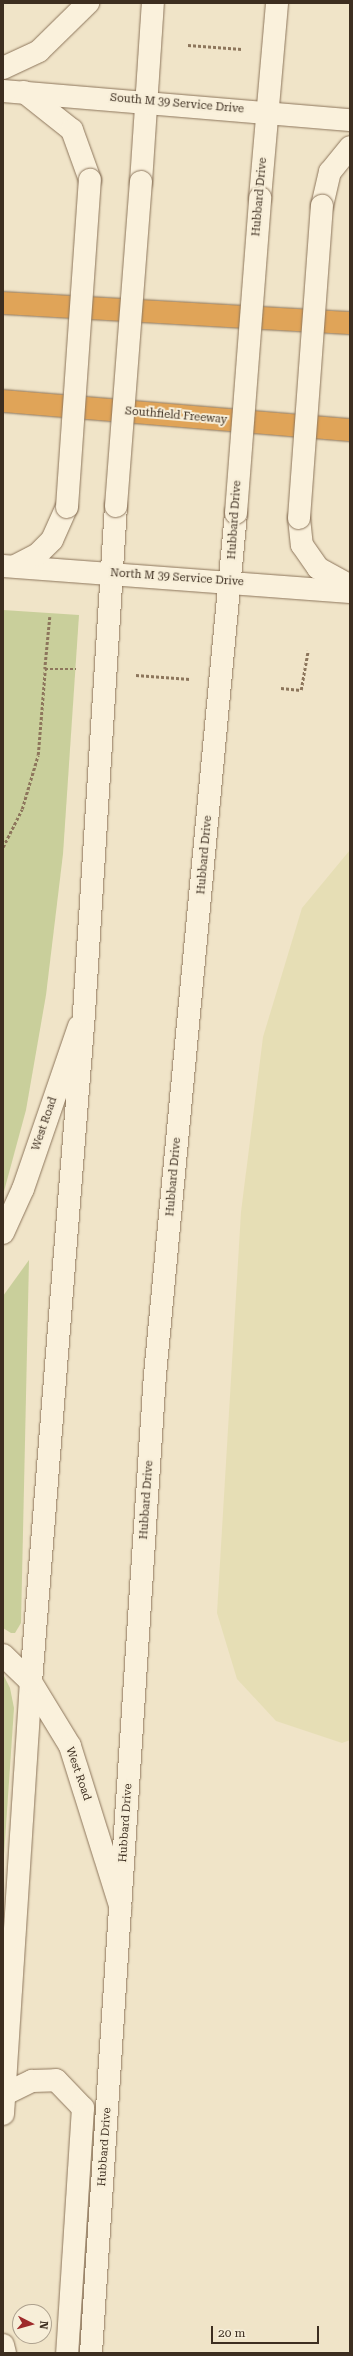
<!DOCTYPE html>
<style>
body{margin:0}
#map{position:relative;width:353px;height:2356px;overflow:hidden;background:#f0e4c8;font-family:"Roboto Serif",serif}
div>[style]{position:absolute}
.farmland>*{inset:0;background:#e6deb5}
.green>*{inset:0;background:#c9cf9b}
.path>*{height:2.5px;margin-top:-1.25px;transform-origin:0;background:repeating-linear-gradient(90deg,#8d765c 0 3px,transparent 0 5px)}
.roads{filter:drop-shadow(0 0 1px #8d765c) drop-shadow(0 0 1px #8d765c)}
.minor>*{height:22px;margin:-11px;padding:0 11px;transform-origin:11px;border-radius:11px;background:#faf1dc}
.tertiary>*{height:22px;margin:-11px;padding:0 11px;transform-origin:11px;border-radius:11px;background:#faf1dc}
.secondary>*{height:22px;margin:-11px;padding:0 11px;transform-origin:11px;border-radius:11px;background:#faf1dc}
.motorway>*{height:22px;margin:-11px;padding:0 11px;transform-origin:11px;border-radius:11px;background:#e0a458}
.bridges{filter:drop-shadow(0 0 1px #8d765c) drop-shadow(0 0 1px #8d765c)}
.tertiary-bridge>*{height:22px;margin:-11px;padding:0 11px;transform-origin:11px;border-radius:11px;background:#faf1dc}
.secondary-bridge>*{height:22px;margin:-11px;padding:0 11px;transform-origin:11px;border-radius:11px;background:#faf1dc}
span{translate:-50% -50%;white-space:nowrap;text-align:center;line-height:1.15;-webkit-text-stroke:4px #f7eed8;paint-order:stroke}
.street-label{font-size:11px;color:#3d2e20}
.frame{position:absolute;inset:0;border:4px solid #3d2e20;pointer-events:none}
.north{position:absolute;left:12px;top:2304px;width:40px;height:40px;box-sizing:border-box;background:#f7eed8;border:1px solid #ada18e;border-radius:50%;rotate:96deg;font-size:11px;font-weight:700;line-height:16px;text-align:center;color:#3d2e20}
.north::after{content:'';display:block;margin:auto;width:14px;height:18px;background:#9e2a2b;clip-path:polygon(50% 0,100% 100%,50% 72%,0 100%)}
.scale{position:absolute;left:211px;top:2326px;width:108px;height:18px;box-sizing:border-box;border:2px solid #3d2e20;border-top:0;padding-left:5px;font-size:12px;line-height:14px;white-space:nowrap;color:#3d2e20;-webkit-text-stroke:3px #f7eed8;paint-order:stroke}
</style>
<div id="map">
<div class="farmland">
<div style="clip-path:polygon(350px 850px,350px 1740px,342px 1743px,276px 1721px,237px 1679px,217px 1613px,241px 1212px,263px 1037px,302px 908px)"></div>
</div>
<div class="green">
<div style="clip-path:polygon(3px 610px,79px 615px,63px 854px,46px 995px,26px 1110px,3px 1195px)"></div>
<div style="clip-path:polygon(29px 1260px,21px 1623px,15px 1633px,11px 1633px,3px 1628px,3px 1296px)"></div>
<div style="clip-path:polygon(3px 1674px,10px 1688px,14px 1708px,3px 1870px)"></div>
</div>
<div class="path">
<div style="left:188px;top:45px;width:54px;rotate:4.2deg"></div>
<div style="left:50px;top:617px;width:52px;rotate:95.5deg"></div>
<div style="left:45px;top:669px;width:31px"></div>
<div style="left:136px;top:675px;width:54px;rotate:4.2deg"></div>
<div style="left:281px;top:688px;width:20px;rotate:6deg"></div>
<div style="left:301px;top:690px;width:40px;rotate:-80deg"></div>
<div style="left:3px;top:847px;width:42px;rotate:-63.4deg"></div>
<div style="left:22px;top:809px;width:56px;rotate:-73.5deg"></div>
<div style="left:38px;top:755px;width:86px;rotate:-85.3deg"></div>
</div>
<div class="roads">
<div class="minor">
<div style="left:3px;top:1233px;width:48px;rotate:-65.6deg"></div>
<div style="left:23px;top:1189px;width:172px;rotate:-71deg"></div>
<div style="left:3px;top:1655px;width:39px;rotate:44deg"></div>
<div style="left:31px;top:1682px;width:75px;rotate:58.6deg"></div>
<div style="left:70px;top:1746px;width:168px;rotate:72.6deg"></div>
</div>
<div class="tertiary">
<div style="left:141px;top:182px;width:179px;rotate:-86.2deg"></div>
<div style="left:260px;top:198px;width:196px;rotate:-85deg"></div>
<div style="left:5px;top:2094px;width:30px;rotate:-26deg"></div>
<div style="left:32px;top:2081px;width:24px;rotate:-2deg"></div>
<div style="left:56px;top:2080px;width:39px;rotate:46deg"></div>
<div style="left:83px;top:2108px;width:246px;rotate:93.7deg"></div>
<div style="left:3px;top:2114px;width:433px;rotate:-86.3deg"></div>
<div style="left:31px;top:1682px;width:671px;rotate:-85.47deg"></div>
<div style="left:84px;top:1013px;width:508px;rotate:-86.39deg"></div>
<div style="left:3px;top:2345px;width:8px;rotate:76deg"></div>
<div style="left:91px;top:2353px;width:980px;rotate:-86.26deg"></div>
<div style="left:155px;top:1375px;width:866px;rotate:-84.63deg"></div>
</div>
<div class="secondary">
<div style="left:3px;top:68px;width:40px;rotate:-25deg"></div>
<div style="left:39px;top:51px;width:69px;rotate:-44.4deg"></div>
<div style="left:3px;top:91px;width:348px;rotate:4.8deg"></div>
<div style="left:24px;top:92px;width:61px;rotate:38.4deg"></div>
<div style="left:72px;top:130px;width:53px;rotate:70.2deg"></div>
<div style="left:322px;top:206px;width:35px;rotate:-77deg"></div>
<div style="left:330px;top:172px;width:32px;rotate:-51deg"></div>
<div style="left:299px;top:518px;width:27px;rotate:84deg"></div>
<div style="left:302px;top:545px;width:28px;rotate:55deg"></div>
<div style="left:318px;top:568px;width:37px;rotate:29deg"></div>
<div style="left:3px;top:566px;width:348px;rotate:4.3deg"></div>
<div style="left:15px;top:566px;width:25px;rotate:-27deg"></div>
<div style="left:37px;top:555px;width:21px;rotate:-45deg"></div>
<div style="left:52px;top:540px;width:36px;rotate:-66deg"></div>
</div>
<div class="motorway">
<div style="left:3px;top:303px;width:348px;rotate:3.3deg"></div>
<div style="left:3px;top:401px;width:348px;rotate:4.8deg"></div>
</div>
</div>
<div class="bridges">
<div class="tertiary-bridge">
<div style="left:116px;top:506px;width:325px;rotate:-85.6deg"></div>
<div style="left:236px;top:513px;width:316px;rotate:-85.6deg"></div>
</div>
<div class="secondary-bridge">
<div style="left:67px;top:507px;width:328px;rotate:-86deg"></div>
<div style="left:299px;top:518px;width:313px;rotate:-85.8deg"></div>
</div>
</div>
<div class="street-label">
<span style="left:177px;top:104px;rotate:5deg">South M 39 Service Drive</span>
<span style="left:260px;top:197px;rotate:-85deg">Hubbard Drive</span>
<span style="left:176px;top:416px;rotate:5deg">Southfield Freeway</span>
<span style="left:235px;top:520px;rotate:-86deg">Hubbard Drive</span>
<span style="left:177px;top:578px;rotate:4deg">North M 39 Service Drive</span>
<span style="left:205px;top:855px;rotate:-85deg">Hubbard Drive</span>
<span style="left:45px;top:1124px;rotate:-71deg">West Road</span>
<span style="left:174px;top:1177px;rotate:-85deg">Hubbard Drive</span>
<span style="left:147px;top:1500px;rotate:-86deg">Hubbard Drive</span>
<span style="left:78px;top:1774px;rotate:71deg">West Road</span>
<span style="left:126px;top:1823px;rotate:-86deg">Hubbard Drive</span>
<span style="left:105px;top:2147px;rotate:-86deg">Hubbard Drive</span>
</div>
<div class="frame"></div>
<div class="north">N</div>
<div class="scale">20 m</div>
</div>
